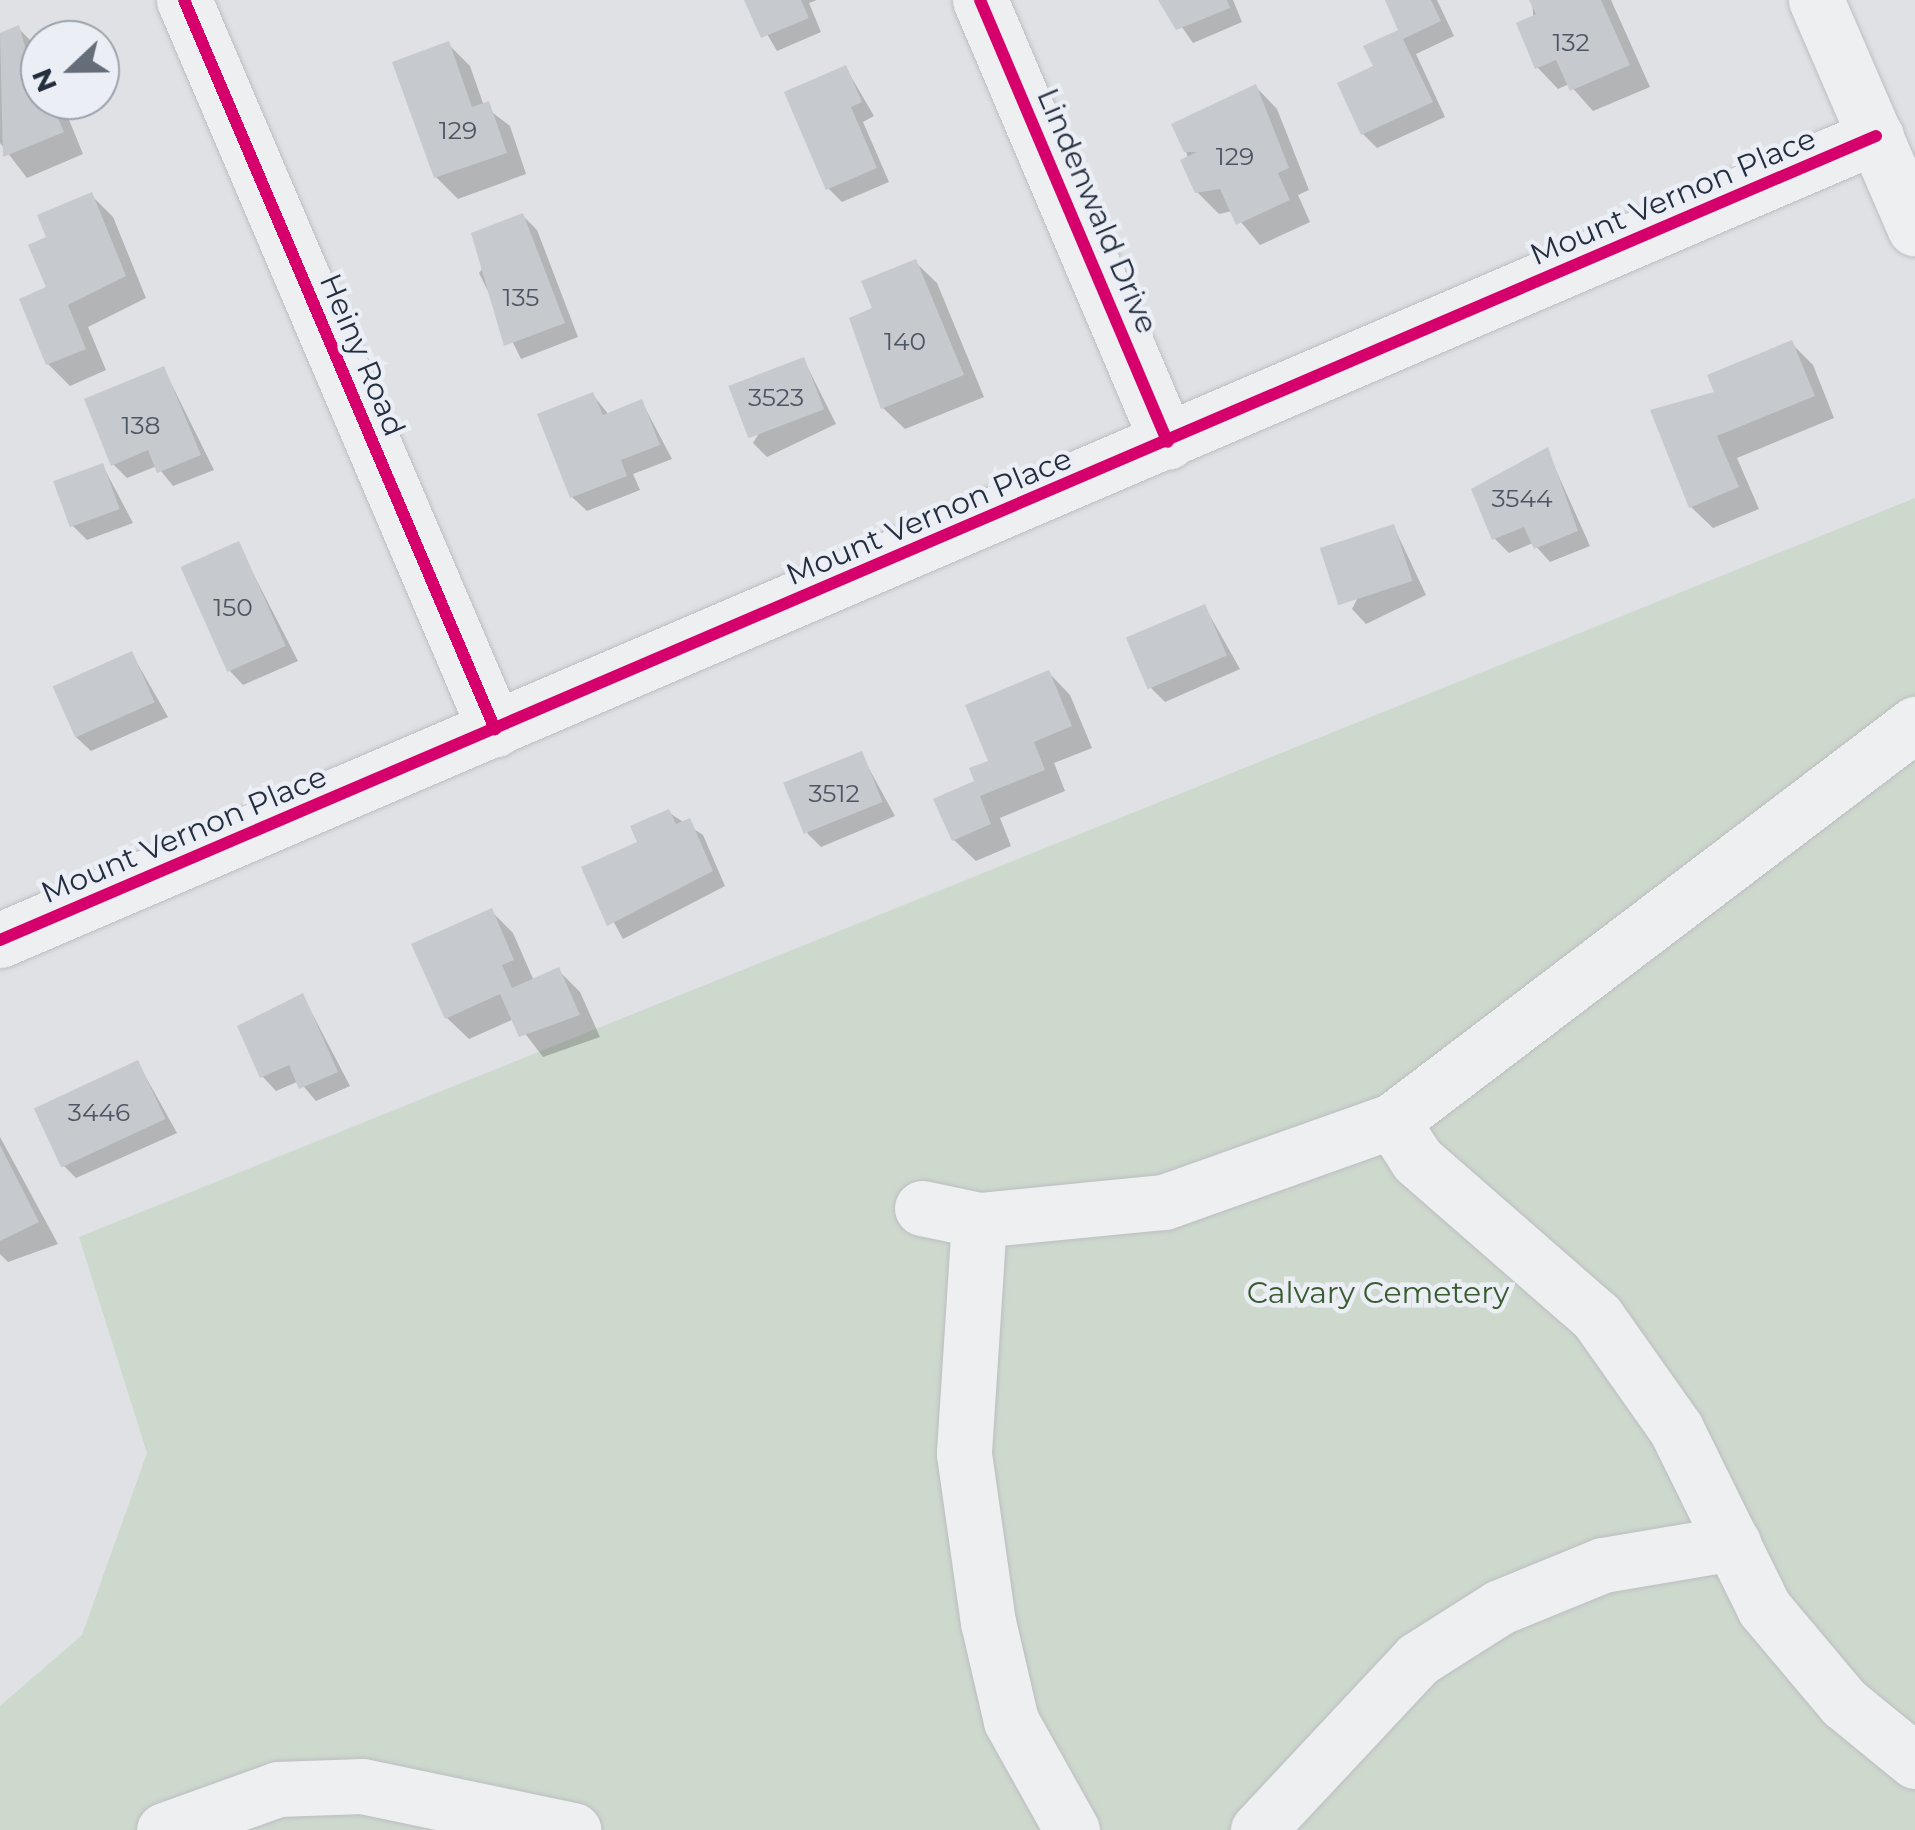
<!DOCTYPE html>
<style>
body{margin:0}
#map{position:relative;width:1915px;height:1830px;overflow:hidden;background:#dfe1e4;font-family:Montserrat,sans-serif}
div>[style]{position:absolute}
.green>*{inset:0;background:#ced9ce}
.shadow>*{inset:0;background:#0003}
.building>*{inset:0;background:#c6c9cd;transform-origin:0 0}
.roads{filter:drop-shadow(0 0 2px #bcbec2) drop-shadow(0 0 2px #bcbec2)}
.minor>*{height:55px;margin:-27.5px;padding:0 27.5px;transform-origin:27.5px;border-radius:27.5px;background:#eeeff1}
.cycleway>*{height:12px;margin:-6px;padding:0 6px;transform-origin:6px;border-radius:6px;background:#d6006c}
span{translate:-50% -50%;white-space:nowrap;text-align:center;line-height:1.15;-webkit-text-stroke:9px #ebeff5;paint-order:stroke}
.number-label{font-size:25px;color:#4e5664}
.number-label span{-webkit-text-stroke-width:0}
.street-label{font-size:30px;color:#242e3f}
.park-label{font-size:30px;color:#385c30}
.north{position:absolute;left:20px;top:20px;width:100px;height:100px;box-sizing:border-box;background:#ebeff5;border:2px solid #9ba2ac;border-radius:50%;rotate:248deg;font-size:28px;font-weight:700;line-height:40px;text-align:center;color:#242e3f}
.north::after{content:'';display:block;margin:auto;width:35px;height:45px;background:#656d79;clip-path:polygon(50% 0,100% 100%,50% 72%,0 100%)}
</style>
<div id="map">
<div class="green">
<div style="clip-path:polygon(1915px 498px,1915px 1830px,0 1830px,0 1706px,82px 1635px,147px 1453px,79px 1237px)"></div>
</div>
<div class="shadow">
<div style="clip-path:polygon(747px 0,817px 0,809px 3px,821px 32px,777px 51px)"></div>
<div style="clip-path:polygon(1163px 0,1233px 0,1242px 22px,1193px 43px)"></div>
<div style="clip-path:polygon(1387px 0,1437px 0,1454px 36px,1416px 54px,1445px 117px,1377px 148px,1363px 134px,1376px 67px,1401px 31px)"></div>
<div style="clip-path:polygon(1532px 0,1611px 0,1650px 87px,1593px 111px,1569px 84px,1558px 89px,1537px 67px)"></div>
<div style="clip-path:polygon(18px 28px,40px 50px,40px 100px,61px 100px,83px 154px,27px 178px,0 143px,0 36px)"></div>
<div style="clip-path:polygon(448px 44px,470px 66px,484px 106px,510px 126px,526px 174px,458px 199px,436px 177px)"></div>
<div style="clip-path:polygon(846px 68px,874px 116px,863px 122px,889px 182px,842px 202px,828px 188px)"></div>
<div style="clip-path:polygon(1256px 87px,1277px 109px,1309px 190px,1298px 195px,1310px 222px,1260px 245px,1232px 211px,1219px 214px,1197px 192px,1186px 151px)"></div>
<div style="clip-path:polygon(91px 195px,113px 217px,146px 298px,88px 327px,106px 370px,70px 386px,48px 364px,50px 238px)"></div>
<div style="clip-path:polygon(523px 216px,537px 230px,578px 337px,521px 359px,479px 273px)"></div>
<div style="clip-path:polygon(915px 262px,937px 283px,984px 397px,905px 429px,883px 408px,875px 309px)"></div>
<div style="clip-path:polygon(1791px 343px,1813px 365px,1834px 418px,1737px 458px,1759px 509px,1713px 528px,1691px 507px,1717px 394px)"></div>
<div style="clip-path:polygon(804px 360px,836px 424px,767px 457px,753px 443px)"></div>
<div style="clip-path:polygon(164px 369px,214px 470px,173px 486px,157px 466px,127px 478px,113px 464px)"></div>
<div style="clip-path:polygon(593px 395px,609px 415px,642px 402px,672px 459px,633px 474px,640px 490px,587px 511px,572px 497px)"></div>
<div style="clip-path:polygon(1547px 450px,1590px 546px,1550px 562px,1533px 543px,1509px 553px,1494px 538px)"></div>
<div style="clip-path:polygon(103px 466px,133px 523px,87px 540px,73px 526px)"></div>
<div style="clip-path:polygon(1394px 527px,1426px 595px,1366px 624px,1352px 609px)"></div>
<div style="clip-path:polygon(238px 544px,298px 661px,243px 685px,229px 670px)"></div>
<div style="clip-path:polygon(1205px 607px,1240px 669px,1165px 702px,1151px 688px)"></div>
<div style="clip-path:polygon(132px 654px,168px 717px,91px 751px,76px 737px)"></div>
<div style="clip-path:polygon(1049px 673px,1070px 695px,1092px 748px,1054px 763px,1065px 791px,1000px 818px,1011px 846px,976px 861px,954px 840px,977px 782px)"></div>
<div style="clip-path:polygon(861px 754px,895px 816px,821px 847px,807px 833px)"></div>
<div style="clip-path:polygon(668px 812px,703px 835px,725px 886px,623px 939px,584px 868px,641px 843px)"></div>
<div style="clip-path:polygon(491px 911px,513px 933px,534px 981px,558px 970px,580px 992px,600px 1037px,543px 1057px,514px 1019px,469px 1039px,447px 1018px)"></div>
<div style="clip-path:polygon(303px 996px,350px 1086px,316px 1101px,299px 1081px,276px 1091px,262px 1076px)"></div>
<div style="clip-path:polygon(138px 1063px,177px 1133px,76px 1178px,61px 1163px)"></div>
<div style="clip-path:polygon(0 1137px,58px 1244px,8px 1262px,0 1254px)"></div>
</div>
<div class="building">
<div style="clip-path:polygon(744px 0,801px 0,809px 18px,761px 38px)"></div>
<div style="clip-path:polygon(1158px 0,1227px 0,1230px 8px,1176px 30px)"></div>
<div style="clip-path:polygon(1385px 0,1431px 0,1441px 21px,1403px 39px,1433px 102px,1361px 135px,1337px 83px,1373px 66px,1363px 46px,1398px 30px)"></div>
<div style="clip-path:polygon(1529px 0,1601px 0,1630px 65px,1570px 91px,1556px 60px,1535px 69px,1516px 23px,1536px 14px)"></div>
<div style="clip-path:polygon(19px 25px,40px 100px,50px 100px,64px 132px,3px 157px,0 33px)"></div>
<div style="clip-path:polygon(449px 41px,472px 107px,489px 101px,507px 153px,434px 178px,392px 62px)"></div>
<div style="clip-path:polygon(846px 65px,862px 102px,851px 107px,877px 168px,826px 190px,784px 92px)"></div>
<div style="clip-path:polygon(1256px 84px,1289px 168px,1278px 173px,1290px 200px,1236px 225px,1220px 189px,1195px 193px,1180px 160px,1197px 152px,1184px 152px,1171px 124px)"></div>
<div style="clip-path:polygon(92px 192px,126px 276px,68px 305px,86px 349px,46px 365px,19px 299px,46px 287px,28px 245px,46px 237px,37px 215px)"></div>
<div style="clip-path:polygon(523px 213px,565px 323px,504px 346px,471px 233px)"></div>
<div style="clip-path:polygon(916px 259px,964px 375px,881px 409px,849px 318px,872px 308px,861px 281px)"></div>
<div style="clip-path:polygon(1792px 340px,1815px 396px,1717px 436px,1739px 487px,1689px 508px,1650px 410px,1714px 392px,1707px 375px)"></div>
<div style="left:804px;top:357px;width:56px;height:81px;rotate:69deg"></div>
<div style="clip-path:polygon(164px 366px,201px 455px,157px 473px,148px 450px,111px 466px,84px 399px)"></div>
<div style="clip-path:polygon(593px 392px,603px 415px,642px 399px,660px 445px,621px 460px,627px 476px,570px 498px,537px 414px)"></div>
<div style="clip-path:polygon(1548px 447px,1578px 531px,1534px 549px,1524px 527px,1492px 540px,1471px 489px)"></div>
<div style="left:103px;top:463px;width:49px;height:53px;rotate:70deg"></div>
<div style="left:1394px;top:524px;width:60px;height:78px;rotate:72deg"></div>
<div style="left:239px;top:541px;width:115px;height:64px;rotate:66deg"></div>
<div style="left:1205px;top:604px;width:56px;height:86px;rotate:67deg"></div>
<div style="left:132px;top:651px;width:56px;height:87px;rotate:66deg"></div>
<div style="clip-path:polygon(1049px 670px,1072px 726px,1034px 742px,1045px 770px,980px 796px,991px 824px,952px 841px,933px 799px,974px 781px,969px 768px,988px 761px,965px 705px)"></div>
<div style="left:862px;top:751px;width:55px;height:85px;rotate:68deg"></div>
<div style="clip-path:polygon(669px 809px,676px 824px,690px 818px,713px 871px,607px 926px,581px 867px,637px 842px,630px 826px)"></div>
<div style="clip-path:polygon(492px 908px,514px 960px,502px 965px,512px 988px,559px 967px,580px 1015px,519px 1037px,500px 994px,445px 1019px,411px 944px)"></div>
<div style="clip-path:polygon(303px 993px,338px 1072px,299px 1089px,289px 1065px,260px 1078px,237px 1026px)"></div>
<div style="left:138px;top:1060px;width:65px;height:115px;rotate:65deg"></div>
<div style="clip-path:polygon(0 1145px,39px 1222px,0 1241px)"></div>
</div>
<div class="roads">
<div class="minor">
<div style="left:184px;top:0;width:793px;rotate:66.9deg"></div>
<div style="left:980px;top:0;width:480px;rotate:67deg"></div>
<div style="left:1816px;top:0;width:249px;rotate:66.6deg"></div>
<div style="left:0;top:940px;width:2041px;rotate:-23.2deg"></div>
<div style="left:1392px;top:1121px;width:46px;rotate:57.3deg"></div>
<div style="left:1417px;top:1160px;width:239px;rotate:41.1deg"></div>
<div style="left:1597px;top:1317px;width:137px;rotate:54.8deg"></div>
<div style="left:1676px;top:1429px;width:199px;rotate:63.8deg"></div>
<div style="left:1764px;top:1608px;width:124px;rotate:49.9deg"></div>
<div style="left:1844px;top:1703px;width:92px;rotate:39.2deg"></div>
<div style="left:922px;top:1208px;width:58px;rotate:11.9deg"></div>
<div style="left:979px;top:1220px;width:186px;rotate:-5.6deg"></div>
<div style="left:1164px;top:1202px;width:242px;rotate:-19.6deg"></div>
<div style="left:1392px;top:1121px;width:657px;rotate:-37.2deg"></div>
<div style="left:979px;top:1220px;width:234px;rotate:93.7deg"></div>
<div style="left:964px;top:1454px;width:170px;rotate:81.9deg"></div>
<div style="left:988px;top:1622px;width:102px;rotate:76.9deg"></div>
<div style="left:1011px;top:1721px;width:125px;rotate:60.8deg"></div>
<div style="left:164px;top:1830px;width:121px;rotate:-19.8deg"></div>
<div style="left:278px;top:1789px;width:84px;rotate:-2deg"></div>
<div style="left:362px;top:1786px;width:216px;rotate:11.8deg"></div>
<div style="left:1258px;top:1830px;width:234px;rotate:-46.9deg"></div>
<div style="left:1418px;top:1659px;width:97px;rotate:-32.4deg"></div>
<div style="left:1500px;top:1607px;width:111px;rotate:-22.2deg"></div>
<div style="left:1603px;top:1565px;width:132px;rotate:-9.6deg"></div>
</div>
</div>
<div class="cycleway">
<div style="left:184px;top:0;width:793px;rotate:66.9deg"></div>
<div style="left:980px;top:0;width:480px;rotate:67deg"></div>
<div style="left:0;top:940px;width:2041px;rotate:-23.2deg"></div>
</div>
<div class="number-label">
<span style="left:1571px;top:42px">132</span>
<span style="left:458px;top:130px">129</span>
<span style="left:1235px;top:156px">129</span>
<span style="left:521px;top:297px">135</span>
<span style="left:905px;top:341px">140</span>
<span style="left:776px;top:397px">3523</span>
<span style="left:141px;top:425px">138</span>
<span style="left:1522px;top:498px">3544</span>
<span style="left:233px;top:607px">150</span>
<span style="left:834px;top:793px">3512</span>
<span style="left:99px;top:1112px">3446</span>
</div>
<div class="street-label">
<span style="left:1673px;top:197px;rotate:-23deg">Mount Vernon Place</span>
<span style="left:1097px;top:211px;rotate:67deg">Lindenwald Drive</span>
<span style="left:362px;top:355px;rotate:67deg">Heiny Road</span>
<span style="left:929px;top:517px;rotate:-23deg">Mount Vernon Place</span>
<span style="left:184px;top:835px;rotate:-23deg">Mount Vernon Place</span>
</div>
<div class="park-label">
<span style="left:1378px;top:1293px">Calvary Cemetery</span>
</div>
<div class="north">N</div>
</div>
